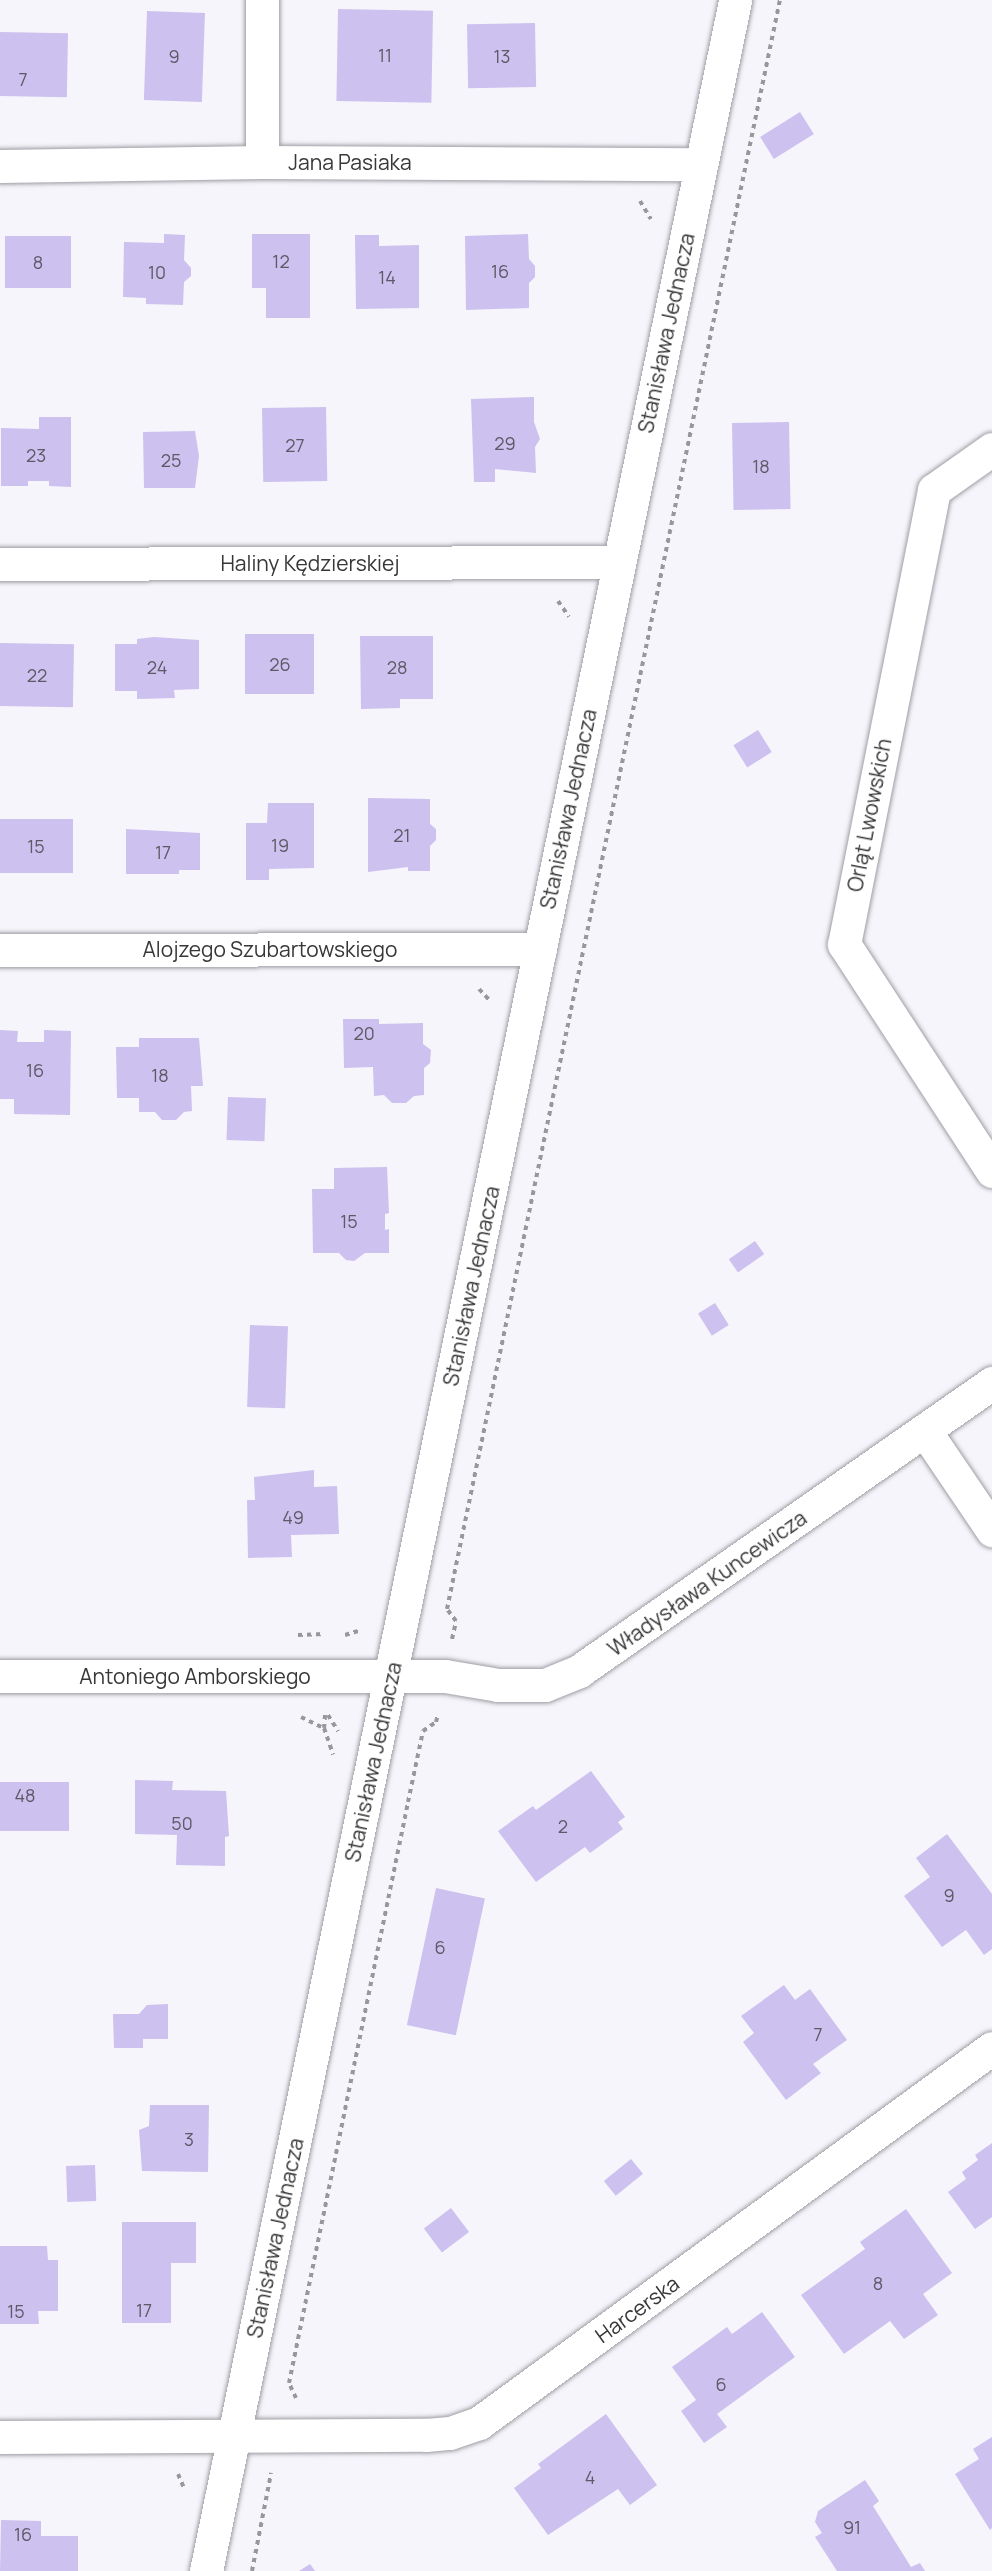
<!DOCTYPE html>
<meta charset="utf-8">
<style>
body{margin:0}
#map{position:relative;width:992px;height:2571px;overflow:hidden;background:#f6f5fb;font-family:Manrope,sans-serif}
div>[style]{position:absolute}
.building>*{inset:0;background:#cdc1ef;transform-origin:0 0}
.path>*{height:4px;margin-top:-2px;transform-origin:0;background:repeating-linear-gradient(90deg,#98979b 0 4.5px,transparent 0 9px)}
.roads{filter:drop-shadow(0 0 2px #9f9ea4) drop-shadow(0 0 2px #9f9ea4)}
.minor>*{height:33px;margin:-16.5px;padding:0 16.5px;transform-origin:16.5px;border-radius:16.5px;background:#fff}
span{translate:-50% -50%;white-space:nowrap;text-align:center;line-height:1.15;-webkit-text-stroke:4.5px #fff;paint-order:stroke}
.number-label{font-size:18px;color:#5c5a66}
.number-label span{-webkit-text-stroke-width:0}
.street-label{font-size:21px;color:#373739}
</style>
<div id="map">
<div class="building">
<div style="left:338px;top:9px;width:95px;height:92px;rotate:1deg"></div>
<div style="left:147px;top:11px;width:58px;height:89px;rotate:2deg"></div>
<div style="left:535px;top:23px;width:64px;height:68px;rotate:89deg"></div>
<div style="left:0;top:32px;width:68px;height:64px;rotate:1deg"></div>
<div style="left:800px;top:112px;width:26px;height:47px;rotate:58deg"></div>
<div style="clip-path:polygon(164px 234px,185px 235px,184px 260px,191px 268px,191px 276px,184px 282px,183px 305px,146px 304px,146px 298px,123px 297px,124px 242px,164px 243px)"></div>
<div style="clip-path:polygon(252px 234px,310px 234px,310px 318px,266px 318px,266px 288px,252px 288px)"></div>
<div style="clip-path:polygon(528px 234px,529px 259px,535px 266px,535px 277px,529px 283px,529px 308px,466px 310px,465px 236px)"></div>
<div style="clip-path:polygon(355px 235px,379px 235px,379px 246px,419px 245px,419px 308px,356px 309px)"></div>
<div style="left:5px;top:236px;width:66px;height:52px"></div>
<div style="clip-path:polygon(534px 397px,534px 422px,540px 439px,535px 447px,536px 473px,495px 469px,495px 482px,474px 482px,471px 399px)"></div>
<div style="left:326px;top:407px;width:74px;height:64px;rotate:89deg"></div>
<div style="clip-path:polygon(39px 417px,71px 417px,71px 487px,49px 486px,49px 481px,28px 481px,28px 486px,1px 486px,1px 428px,39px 429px)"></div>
<div style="left:789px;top:422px;width:87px;height:57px;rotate:89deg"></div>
<div style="clip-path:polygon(195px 431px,199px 456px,195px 488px,144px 488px,143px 432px)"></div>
<div style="left:245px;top:634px;width:69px;height:60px"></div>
<div style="clip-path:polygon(360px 636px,433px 636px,433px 699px,400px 699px,400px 708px,361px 709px)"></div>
<div style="clip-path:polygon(154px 637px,199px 640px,199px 689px,174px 690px,175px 698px,137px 699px,137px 691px,115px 691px,115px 644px,137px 644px,137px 639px)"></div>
<div style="left:0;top:643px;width:74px;height:63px;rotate:1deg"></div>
<div style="left:758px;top:730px;width:26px;height:29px;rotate:58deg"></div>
<div style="clip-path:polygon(368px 798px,430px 799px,430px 824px,436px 829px,436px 840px,430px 846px,430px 871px,408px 871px,408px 867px,368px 872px)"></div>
<div style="clip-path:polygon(268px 803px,314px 803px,314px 868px,269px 869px,269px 880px,246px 880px,246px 823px,267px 823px)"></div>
<div style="left:0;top:819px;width:73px;height:54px"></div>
<div style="clip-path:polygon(126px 829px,200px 833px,200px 870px,179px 870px,179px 874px,126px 874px)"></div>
<div style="clip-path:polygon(343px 1019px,379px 1019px,379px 1024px,423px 1023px,423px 1044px,431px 1050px,430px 1063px,424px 1068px,424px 1095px,414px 1096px,406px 1103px,392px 1103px,384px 1095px,374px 1096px,373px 1067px,344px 1068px)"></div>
<div style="clip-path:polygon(0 1030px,18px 1031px,17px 1042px,44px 1042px,44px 1030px,71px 1031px,70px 1115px,14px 1114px,14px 1099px,0 1099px)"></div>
<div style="clip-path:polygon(139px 1038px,199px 1038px,203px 1086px,191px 1086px,192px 1111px,184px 1112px,176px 1120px,162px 1120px,155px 1112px,139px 1112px,139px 1098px,117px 1098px,116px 1047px,139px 1047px)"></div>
<div style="left:228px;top:1097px;width:38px;height:43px;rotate:2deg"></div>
<div style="clip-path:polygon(387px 1167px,389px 1213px,385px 1214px,385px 1230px,389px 1229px,389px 1253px,365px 1253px,354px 1261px,346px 1260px,339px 1253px,313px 1253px,312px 1189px,334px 1189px,334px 1168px)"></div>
<div style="left:755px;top:1241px;width:16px;height:32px;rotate:55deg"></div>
<div style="left:715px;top:1303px;width:26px;height:20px;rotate:58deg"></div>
<div style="left:250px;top:1325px;width:38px;height:82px;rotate:2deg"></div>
<div style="clip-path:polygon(314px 1470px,314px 1487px,337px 1486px,339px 1534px,291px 1535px,292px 1557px,248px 1558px,247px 1500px,255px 1500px,254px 1477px)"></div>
<div style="clip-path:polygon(591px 1771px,625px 1817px,618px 1822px,623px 1829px,590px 1853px,585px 1847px,536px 1882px,498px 1831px,533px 1806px,536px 1810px)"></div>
<div style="clip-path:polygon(135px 1780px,173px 1781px,172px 1790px,226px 1791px,229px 1836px,225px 1837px,225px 1866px,176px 1865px,177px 1835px,135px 1834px)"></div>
<div style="left:0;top:1782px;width:69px;height:49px"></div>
<div style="clip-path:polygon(947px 1834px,992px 1894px,992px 1949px,984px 1955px,966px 1930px,942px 1947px,904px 1896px,930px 1877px,916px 1858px)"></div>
<div style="left:436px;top:1888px;width:50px;height:140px;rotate:12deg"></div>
<div style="clip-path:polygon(784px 1985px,795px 2000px,810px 1989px,847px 2040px,813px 2064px,821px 2073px,786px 2100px,743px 2042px,754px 2033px,741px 2016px)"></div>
<div style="clip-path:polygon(168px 2004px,168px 2039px,143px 2039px,143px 2048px,114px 2048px,113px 2014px,139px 2014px,147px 2005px)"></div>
<div style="clip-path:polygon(150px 2105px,209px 2105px,208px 2172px,142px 2171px,139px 2130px,149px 2126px)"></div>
<div style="clip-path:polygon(992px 2143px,992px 2217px,975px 2229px,948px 2192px,966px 2179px,962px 2172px,978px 2160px,975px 2155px)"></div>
<div style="left:631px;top:2159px;width:19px;height:35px;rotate:51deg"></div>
<div style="left:95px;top:2165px;width:36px;height:29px;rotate:88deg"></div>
<div style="left:451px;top:2208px;width:30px;height:34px;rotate:53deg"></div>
<div style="clip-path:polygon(906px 2209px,952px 2273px,923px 2294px,938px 2315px,904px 2339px,890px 2321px,844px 2354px,801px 2295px,865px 2249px,860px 2242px)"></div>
<div style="clip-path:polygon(122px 2222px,196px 2222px,196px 2263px,171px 2263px,171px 2323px,122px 2323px)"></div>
<div style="clip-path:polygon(0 2246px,47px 2246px,48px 2260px,58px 2260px,58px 2311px,38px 2311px,39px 2324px,0 2324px)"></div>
<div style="clip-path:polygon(762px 2312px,795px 2357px,717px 2414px,727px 2427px,704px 2443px,681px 2411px,696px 2400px,672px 2367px,727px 2327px,732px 2334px)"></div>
<div style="clip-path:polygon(606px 2414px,657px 2485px,630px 2505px,618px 2489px,548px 2535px,514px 2488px,541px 2468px,538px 2464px)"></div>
<div style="clip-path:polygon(992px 2437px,992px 2528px,990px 2530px,955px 2474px,979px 2459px,973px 2449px)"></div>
<div style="clip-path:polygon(865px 2480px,879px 2501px,873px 2506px,911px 2567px,920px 2563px,925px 2571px,837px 2571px,815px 2537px,822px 2533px,815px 2522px,818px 2511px)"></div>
<div style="clip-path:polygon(1px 2520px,41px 2521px,41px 2536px,78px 2536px,78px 2571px,0 2571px)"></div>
<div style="clip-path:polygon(310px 2564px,315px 2571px,299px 2571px)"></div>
</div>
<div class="path">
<div style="left:640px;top:201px;width:21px;rotate:59deg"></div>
<div style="left:558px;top:601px;width:19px;rotate:55deg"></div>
<div style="left:479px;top:989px;width:16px;rotate:47deg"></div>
<div style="left:298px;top:1635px;width:27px;rotate:-2deg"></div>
<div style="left:345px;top:1635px;width:17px;rotate:-17deg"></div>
<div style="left:452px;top:1639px;width:18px;rotate:-77deg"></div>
<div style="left:456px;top:1621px;width:15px;rotate:-127deg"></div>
<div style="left:447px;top:1609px;width:1643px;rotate:-78.31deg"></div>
<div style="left:325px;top:1715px;width:13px;rotate:94deg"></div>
<div style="left:324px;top:1728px;width:28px;rotate:71deg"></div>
<div style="left:328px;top:1715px;width:19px;rotate:58deg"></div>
<div style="left:301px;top:1717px;width:25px;rotate:26deg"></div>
<div style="left:296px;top:2398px;width:17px;rotate:-115deg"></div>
<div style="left:289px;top:2383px;width:593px;rotate:-78.42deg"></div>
<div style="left:408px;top:1802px;width:73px;rotate:-78.1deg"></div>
<div style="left:423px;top:1731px;width:16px;rotate:-35deg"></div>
<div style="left:436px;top:1722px;width:8px;rotate:-76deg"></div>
<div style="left:178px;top:2474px;width:15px;rotate:67deg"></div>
<div style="left:252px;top:2571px;width:100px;rotate:-79deg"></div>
</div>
<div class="roads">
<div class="minor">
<div style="left:262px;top:0;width:162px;rotate:90deg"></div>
<div style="left:0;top:166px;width:262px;rotate:-0.9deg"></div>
<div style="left:262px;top:162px;width:439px;rotate:0.3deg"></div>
<div style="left:992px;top:449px;width:71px;rotate:144.7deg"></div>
<div style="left:934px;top:490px;width:463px;rotate:101.2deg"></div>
<div style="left:844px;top:944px;width:271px;rotate:56.9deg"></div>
<div style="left:0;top:564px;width:619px;rotate:-0.19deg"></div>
<div style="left:0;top:950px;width:540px;rotate:-0.11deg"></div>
<div style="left:925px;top:1431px;width:120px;rotate:55.9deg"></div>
<div style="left:0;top:1676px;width:445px"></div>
<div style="left:445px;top:1676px;width:54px;rotate:9.6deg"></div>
<div style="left:498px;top:1685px;width:47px"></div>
<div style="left:545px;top:1685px;width:37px;rotate:-22deg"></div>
<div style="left:579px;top:1671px;width:504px;rotate:-34.89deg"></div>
<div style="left:0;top:2437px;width:426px;rotate:-0.3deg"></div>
<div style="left:426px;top:2435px;width:24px;rotate:-5deg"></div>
<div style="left:450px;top:2433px;width:31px;rotate:-19deg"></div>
<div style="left:479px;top:2423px;width:635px;rotate:-36.17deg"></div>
<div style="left:206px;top:2571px;width:2625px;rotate:-78.37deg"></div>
</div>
</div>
<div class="number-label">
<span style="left:385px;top:55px">11</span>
<span style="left:174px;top:56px">9</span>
<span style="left:502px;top:56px">13</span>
<span style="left:23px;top:79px">7</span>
<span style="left:281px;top:261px">12</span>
<span style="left:38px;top:262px">8</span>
<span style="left:500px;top:271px">16</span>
<span style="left:157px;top:272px">10</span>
<span style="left:387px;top:277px">14</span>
<span style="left:505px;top:443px">29</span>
<span style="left:295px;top:445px">27</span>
<span style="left:36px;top:455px">23</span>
<span style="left:171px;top:460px">25</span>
<span style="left:761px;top:466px">18</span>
<span style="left:280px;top:664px">26</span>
<span style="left:157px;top:667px">24</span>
<span style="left:397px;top:667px">28</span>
<span style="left:37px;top:675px">22</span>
<span style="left:402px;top:835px">21</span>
<span style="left:280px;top:845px">19</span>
<span style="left:36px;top:846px">15</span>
<span style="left:163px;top:852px">17</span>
<span style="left:364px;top:1033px">20</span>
<span style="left:35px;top:1070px">16</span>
<span style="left:160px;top:1075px">18</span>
<span style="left:349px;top:1221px">15</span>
<span style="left:293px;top:1517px">49</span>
<span style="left:25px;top:1795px">48</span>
<span style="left:182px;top:1823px">50</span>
<span style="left:563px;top:1826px">2</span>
<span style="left:949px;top:1895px">9</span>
<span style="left:440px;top:1947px">6</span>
<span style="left:818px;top:2034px">7</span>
<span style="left:189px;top:2139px">3</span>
<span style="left:878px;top:2283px">8</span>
<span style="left:144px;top:2310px">17</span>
<span style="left:16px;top:2311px">15</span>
<span style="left:721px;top:2384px">6</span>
<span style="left:590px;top:2477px">4</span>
<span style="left:852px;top:2527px">91</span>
<span style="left:23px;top:2534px">16</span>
</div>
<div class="street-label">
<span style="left:350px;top:162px">Jana Pasiaka</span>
<span style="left:666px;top:333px;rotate:-78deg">Stanisława Jednacza</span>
<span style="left:310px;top:563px">Haliny Kędzierskiej</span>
<span style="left:568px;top:809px;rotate:-78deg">Stanisława Jednacza</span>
<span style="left:869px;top:815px;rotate:-79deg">Orląt Lwowskich</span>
<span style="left:270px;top:949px">Alojzego Szubartowskiego</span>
<span style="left:471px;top:1286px;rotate:-78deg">Stanisława Jednacza</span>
<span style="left:707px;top:1583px;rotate:-35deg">Władysława Kuncewicza</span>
<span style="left:195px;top:1676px">Antoniego Amborskiego</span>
<span style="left:373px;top:1762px;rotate:-78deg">Stanisława Jednacza</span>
<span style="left:275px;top:2238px;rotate:-78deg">Stanisława Jednacza</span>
<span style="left:637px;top:2309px;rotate:-36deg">Harcerska</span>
</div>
</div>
